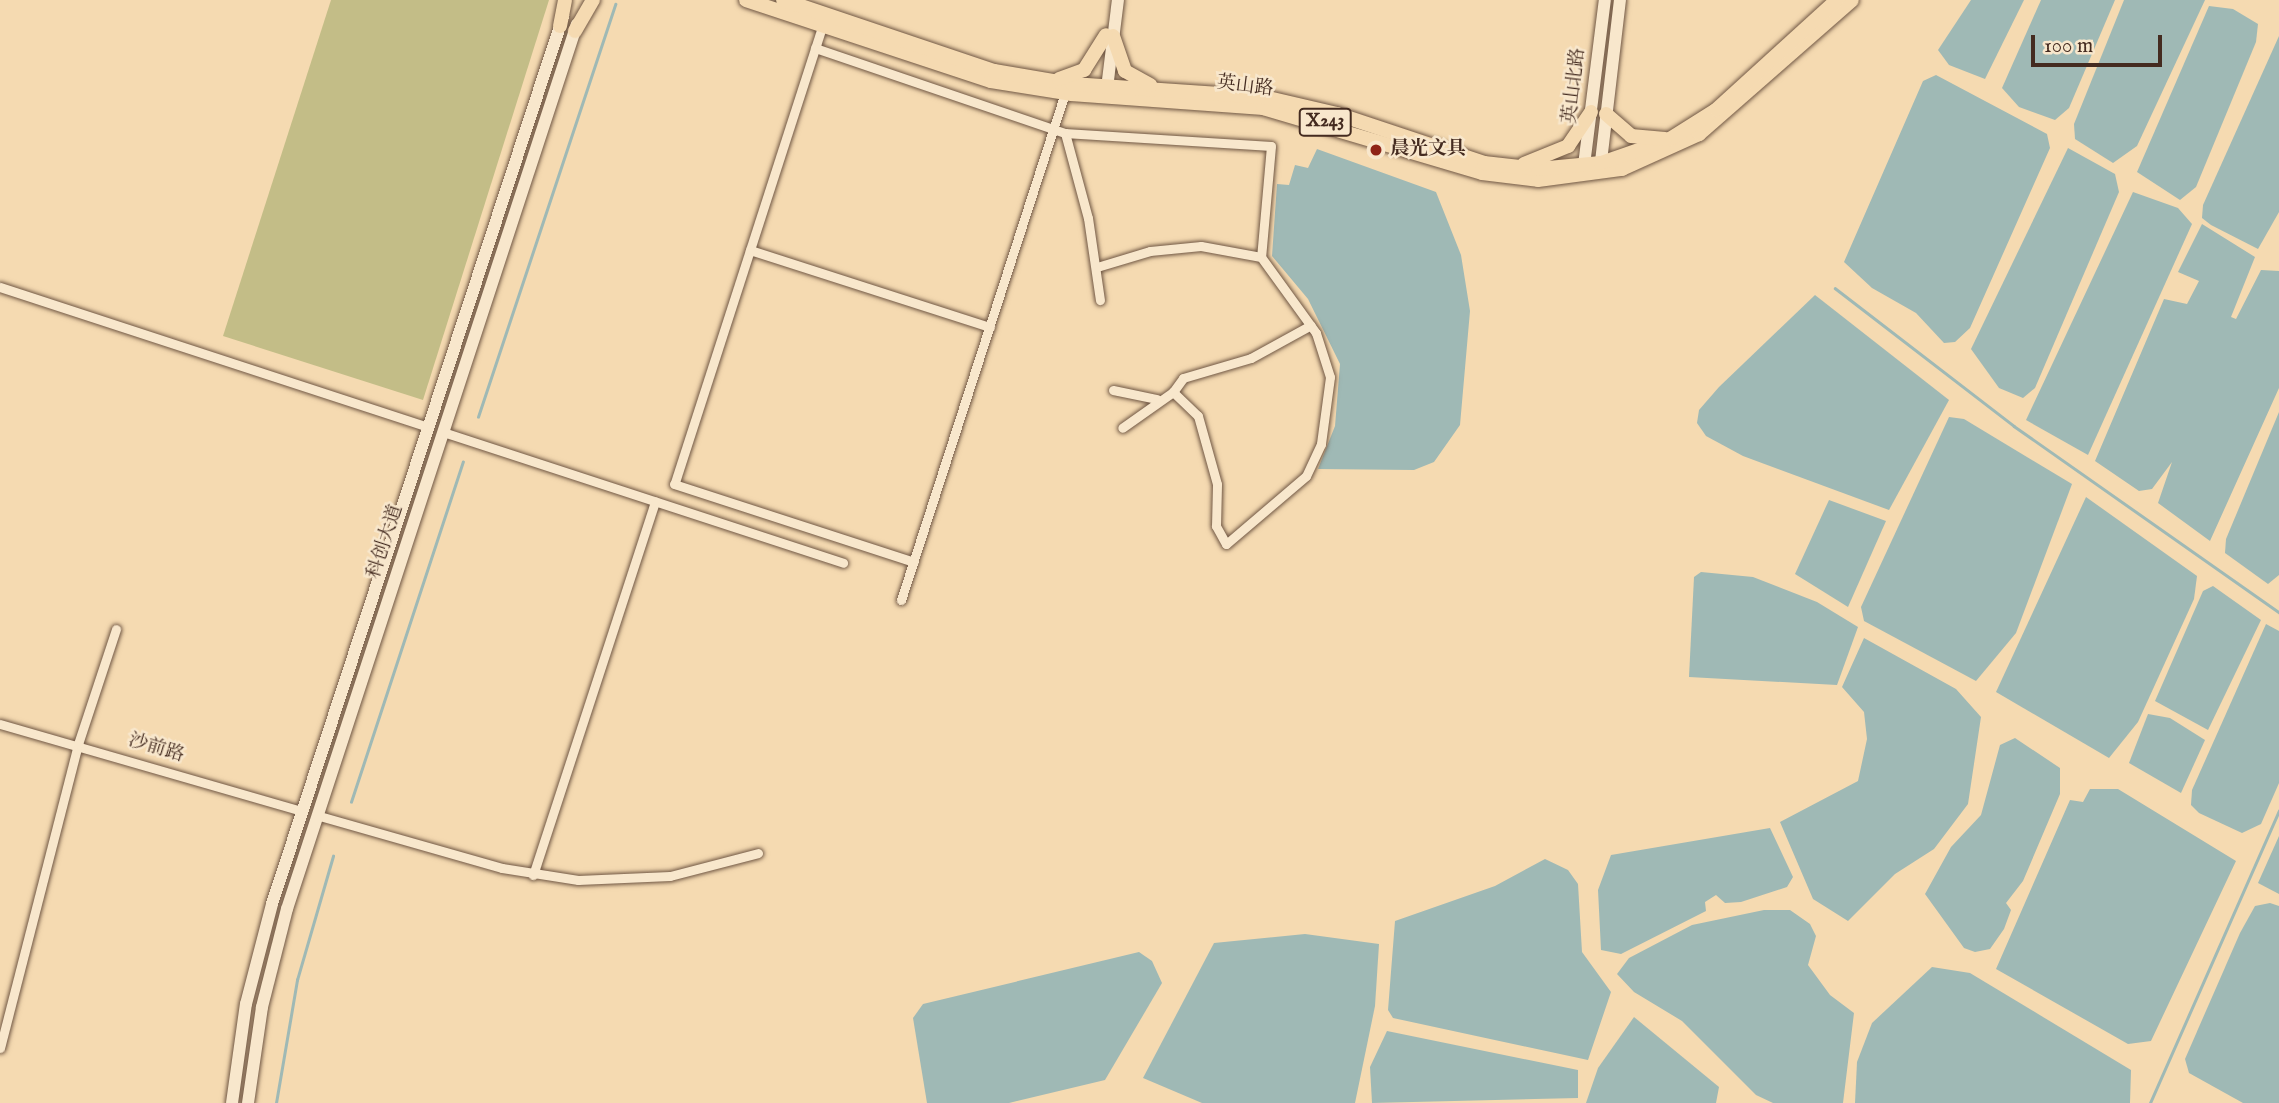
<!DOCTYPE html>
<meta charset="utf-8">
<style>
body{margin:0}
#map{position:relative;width:2279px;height:1103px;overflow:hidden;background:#f5dab1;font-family:"IM FELL English","Noto Serif SC",serif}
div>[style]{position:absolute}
.green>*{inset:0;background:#c3bd87}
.water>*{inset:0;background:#9fb9b5}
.stream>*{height:2.5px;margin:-1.25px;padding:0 1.25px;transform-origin:1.25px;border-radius:1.25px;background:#9fb9b5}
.roads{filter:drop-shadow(0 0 2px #705744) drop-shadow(0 0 2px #705744)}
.minor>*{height:9px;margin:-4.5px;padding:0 4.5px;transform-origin:4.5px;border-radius:4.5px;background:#f8e7cc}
.secondary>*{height:12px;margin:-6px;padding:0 6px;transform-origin:6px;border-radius:6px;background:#f8e7cc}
.primary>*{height:14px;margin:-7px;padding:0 7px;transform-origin:7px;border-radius:7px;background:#f5dab1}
.dots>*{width:19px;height:19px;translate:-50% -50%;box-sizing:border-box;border:4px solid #f8e7cc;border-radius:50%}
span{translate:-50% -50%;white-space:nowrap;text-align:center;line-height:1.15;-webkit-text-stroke:5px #f8e7cc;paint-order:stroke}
.shield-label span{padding:2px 5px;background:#f8e7cc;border:2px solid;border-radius:5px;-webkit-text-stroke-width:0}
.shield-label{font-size:18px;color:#442b20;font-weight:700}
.street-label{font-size:19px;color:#442b20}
.poi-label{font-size:19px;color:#442b20;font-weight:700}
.left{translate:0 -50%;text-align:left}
.scale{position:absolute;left:2031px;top:35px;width:131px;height:32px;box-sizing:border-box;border:4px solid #442b20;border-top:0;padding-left:9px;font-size:21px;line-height:24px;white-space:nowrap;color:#442b20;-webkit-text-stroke:5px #f8e7cc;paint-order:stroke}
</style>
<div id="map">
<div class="green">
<div style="clip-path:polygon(331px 0,549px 0,423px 400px,223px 336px)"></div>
</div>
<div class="water">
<div style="clip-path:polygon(1971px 0,2024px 0,1985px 79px,1949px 65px,1938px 50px)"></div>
<div style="clip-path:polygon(2041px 0,2115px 0,2069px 108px,2055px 120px,2019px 107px,2002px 88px)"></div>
<div style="clip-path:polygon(2124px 0,2205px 0,2137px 146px,2113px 163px,2075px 139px,2074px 124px)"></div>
<div style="clip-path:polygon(2209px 6px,2233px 9px,2258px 24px,2256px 42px,2196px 187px,2180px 200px,2137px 172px)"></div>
<div style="clip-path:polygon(2279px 36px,2279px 212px,2258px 249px,2211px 225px,2202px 218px,2203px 205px)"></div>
<div style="clip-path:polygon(1936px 75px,2047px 134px,2050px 148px,1970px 328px,1955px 342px,1944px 343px,1916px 313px,1872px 288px,1844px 262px,1923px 81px)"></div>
<div style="clip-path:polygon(2068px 148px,2115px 174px,2119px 192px,2035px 388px,2023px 398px,1999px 388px,1971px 349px)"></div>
<div style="clip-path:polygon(1317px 149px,1436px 192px,1461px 255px,1470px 311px,1460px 425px,1434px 462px,1414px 470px,1318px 469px,1335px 426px,1340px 364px,1308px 299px,1272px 256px,1277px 184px,1289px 185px,1295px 165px,1308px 168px)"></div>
<div style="clip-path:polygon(2133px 192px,2178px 208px,2192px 224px,2088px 455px,2026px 420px)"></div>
<div style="clip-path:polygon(2202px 224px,2255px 257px,2231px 317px,2236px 319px,2261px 270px,2279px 271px,2279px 388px,2210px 541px,2158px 503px,2172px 462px,2152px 489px,2139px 491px,2095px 461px,2164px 299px,2187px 304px,2199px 281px,2178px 272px)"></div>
<div style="clip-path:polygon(1815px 295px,1949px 400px,1889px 510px,1743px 456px,1706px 436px,1697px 423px,1699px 410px,1719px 387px)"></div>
<div style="clip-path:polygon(2279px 412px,2279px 575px,2268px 584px,2225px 553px,2226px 539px)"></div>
<div style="clip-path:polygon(1949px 417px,1964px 419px,2072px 484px,2016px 633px,1976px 681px,1864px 621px,1861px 607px)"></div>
<div style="clip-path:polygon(2086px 497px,2197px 576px,2194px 599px,2138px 722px,2109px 758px,1996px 692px)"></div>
<div style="clip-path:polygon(1829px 500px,1886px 521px,1848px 607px,1795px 574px)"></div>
<div style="clip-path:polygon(1701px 572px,1753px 577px,1817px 602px,1858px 627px,1837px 685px,1689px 677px,1694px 577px)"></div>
<div style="clip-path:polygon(2213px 586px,2261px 620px,2208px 730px,2155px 701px,2203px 591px)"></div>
<div style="clip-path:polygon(2266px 624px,2279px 631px,2279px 783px,2261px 824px,2242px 833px,2199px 813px,2191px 805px,2192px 790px)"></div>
<div style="clip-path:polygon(1864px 638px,1956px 689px,1981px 717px,1968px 804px,1934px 849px,1895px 874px,1848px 921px,1813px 899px,1780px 822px,1858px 781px,1867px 739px,1864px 712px,1842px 687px)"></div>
<div style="clip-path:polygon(2148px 714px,2170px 718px,2205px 740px,2181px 793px,2129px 763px)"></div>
<div style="clip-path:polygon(2015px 738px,2060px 768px,2060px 794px,2023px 881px,2006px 903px,2011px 910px,2004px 929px,1990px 949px,1975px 952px,1964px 948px,1925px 894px,1951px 847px,1981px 815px,2000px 745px)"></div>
<div style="clip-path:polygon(2090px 789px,2118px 789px,2236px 861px,2151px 1041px,2128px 1044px,1996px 969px,2070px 800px,2083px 802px)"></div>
<div style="clip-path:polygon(1770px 828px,1793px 877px,1787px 887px,1741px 902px,1725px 903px,1716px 895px,1705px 902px,1706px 911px,1621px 954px,1601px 950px,1598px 890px,1611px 855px)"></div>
<div style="clip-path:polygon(2279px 836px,2279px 894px,2258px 883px)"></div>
<div style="clip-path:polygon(1545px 859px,1568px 870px,1578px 884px,1582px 952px,1611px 992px,1588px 1060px,1393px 1018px,1388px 1010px,1395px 921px,1495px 886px)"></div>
<div style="clip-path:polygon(2270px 903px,2279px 906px,2279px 1103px,2243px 1103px,2189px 1073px,2185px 1059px,2240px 933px,2255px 906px)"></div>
<div style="clip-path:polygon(1764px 910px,1790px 910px,1810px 924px,1816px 936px,1808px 965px,1830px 995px,1854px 1013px,1843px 1103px,1773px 1103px,1756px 1095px,1682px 1021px,1634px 992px,1617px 974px,1629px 958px,1692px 925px)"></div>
<div style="clip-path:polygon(1305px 934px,1379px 944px,1375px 1006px,1355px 1103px,1202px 1103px,1143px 1078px,1214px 943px)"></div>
<div style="clip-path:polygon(1139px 952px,1152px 961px,1162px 983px,1105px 1080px,1009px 1103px,927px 1103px,913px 1018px,923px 1004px)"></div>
<div style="clip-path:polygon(1932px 967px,1970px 973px,2131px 1070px,2130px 1103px,1855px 1103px,1857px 1062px,1872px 1023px)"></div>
<div style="clip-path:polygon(1634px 1017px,1719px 1087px,1716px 1103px,1586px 1103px,1598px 1068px)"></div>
<div style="clip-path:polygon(1387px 1031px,1578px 1070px,1578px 1098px,1372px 1103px,1370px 1067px)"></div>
</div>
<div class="stream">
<div style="left:1835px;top:288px;width:226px;rotate:37.6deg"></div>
<div style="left:2014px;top:426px;width:324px;rotate:35.1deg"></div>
<div style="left:478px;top:417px;width:435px;rotate:-71.6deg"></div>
<div style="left:351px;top:802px;width:358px;rotate:-71.8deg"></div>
<div style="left:276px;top:1103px;width:125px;rotate:-80.3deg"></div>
<div style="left:297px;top:980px;width:129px;rotate:-73.8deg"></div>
<div style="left:2150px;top:1103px;width:319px;rotate:-66.2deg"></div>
</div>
<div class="roads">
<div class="minor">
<div style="left:822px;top:27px;width:480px;rotate:107.9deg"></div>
<div style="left:674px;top:484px;width:252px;rotate:18deg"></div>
<div style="left:815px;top:48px;width:264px;rotate:18.8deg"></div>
<div style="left:1065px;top:133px;width:88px;rotate:74.9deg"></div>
<div style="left:1088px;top:218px;width:83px;rotate:81.7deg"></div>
<div style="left:1065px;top:133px;width:206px;rotate:3.6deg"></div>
<div style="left:1271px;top:146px;width:111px;rotate:95.1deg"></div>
<div style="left:750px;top:250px;width:252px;rotate:17.8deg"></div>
<div style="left:1097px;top:267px;width:55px;rotate:-16.8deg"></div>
<div style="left:1150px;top:251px;width:51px;rotate:-5.6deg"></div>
<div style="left:1201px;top:246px;width:61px;rotate:10.4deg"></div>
<div style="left:1261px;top:257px;width:94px;rotate:54.1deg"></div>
<div style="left:1316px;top:333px;width:46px;rotate:72.3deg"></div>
<div style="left:1330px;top:377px;width:68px;rotate:97.7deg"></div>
<div style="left:1321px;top:444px;width:35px;rotate:115deg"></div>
<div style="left:1306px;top:476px;width:105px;rotate:139.6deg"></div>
<div style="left:1226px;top:544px;width:21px;rotate:-119deg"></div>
<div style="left:1216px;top:526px;width:42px;rotate:-88.6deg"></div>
<div style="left:1217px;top:484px;width:71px;rotate:-105.6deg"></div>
<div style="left:1198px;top:416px;width:35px;rotate:-136deg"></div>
<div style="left:1173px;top:392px;width:62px;rotate:144.8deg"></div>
<div style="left:0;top:287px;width:450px;rotate:18.1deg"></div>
<div style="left:1113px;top:390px;width:45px;rotate:11.6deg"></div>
<div style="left:1173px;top:392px;width:17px;rotate:-54deg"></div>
<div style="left:1183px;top:378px;width:71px;rotate:-16.4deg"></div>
<div style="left:1251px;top:358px;width:68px;rotate:-28.8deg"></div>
<div style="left:443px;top:432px;width:421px;rotate:18.1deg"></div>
<div style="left:901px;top:600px;width:533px;rotate:-72.08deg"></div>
<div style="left:0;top:724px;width:313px;rotate:16.1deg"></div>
<div style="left:316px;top:815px;width:193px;rotate:15.9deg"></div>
<div style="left:502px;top:868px;width:77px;rotate:9deg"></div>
<div style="left:578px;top:880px;width:92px;rotate:-2.5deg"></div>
<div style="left:670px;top:876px;width:91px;rotate:-14.6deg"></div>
<div style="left:533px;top:875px;width:393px;rotate:-71.9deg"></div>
<div style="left:0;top:1048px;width:314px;rotate:-75.6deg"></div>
<div style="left:78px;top:744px;width:121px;rotate:-71.7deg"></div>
</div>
<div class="secondary">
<div style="left:1106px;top:96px;width:97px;rotate:-82.9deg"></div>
<div style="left:1600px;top:170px;width:171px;rotate:-83.3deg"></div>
<div style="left:1583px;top:173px;width:174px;rotate:-82.8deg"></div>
<div style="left:232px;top:1103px;width:100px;rotate:-82deg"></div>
<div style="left:246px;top:1004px;width:103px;rotate:-75.4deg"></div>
<div style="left:272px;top:904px;width:934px;rotate:-71.84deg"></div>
<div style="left:248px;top:1103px;width:97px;rotate:-81.7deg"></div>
<div style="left:262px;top:1007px;width:101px;rotate:-75.7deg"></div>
<div style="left:287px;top:909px;width:931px;rotate:-71.86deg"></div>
</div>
<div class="primary">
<div style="left:746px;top:0;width:258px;rotate:18.3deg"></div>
<div style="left:991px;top:81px;width:81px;rotate:9.2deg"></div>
<div style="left:1071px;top:94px;width:193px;rotate:4.2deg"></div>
<div style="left:1263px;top:108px;width:228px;rotate:16.5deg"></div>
<div style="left:1482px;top:173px;width:56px;rotate:7.1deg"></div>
<div style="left:1538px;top:180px;width:85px;rotate:-7.5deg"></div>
<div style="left:1622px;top:169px;width:85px;rotate:-24.4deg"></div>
<div style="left:1699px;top:134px;width:203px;rotate:-41.2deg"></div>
<div style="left:783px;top:0;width:223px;rotate:18.6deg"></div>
<div style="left:994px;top:71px;width:79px;rotate:9.5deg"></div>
<div style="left:1072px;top:84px;width:192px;rotate:3.9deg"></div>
<div style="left:1264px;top:97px;width:75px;rotate:13.1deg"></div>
<div style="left:1337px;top:114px;width:155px;rotate:18.4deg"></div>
<div style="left:1484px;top:163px;width:54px;rotate:6.3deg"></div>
<div style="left:1538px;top:169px;width:63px;rotate:-5.4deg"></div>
<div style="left:1601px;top:163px;width:73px;rotate:-19.2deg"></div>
<div style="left:1670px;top:139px;width:54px;rotate:-32.2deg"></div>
<div style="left:1716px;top:110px;width:164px;rotate:-42.3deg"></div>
<div style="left:560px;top:26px;width:26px;rotate:-79deg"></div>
<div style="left:575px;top:31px;width:36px;rotate:-60deg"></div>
<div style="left:1113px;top:36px;width:37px;rotate:71deg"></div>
<div style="left:1125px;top:71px;width:29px;rotate:29deg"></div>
<div style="left:1059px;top:79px;width:27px;rotate:-20deg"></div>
<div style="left:1084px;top:70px;width:41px;rotate:-57.8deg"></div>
<div style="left:1606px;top:114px;width:33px;rotate:41deg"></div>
<div style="left:1631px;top:136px;width:34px;rotate:5deg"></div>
<div style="left:1524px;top:164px;width:48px;rotate:-22.2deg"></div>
<div style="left:1568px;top:146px;width:41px;rotate:-55.9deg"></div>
</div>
</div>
<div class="dots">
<div style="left:1376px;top:150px;background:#8f2418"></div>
</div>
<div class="shield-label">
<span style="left:1325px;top:122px">X243</span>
</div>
<div class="street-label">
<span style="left:1575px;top:86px;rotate:-83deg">英山北路</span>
<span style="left:1245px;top:87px;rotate:7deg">英山路</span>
<span style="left:386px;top:542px;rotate:-72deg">科创大道</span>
<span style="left:156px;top:749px;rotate:17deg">沙前路</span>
</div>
<div class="poi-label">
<span class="left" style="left:1390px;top:150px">晨光文具</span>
</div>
<div class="scale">100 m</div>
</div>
